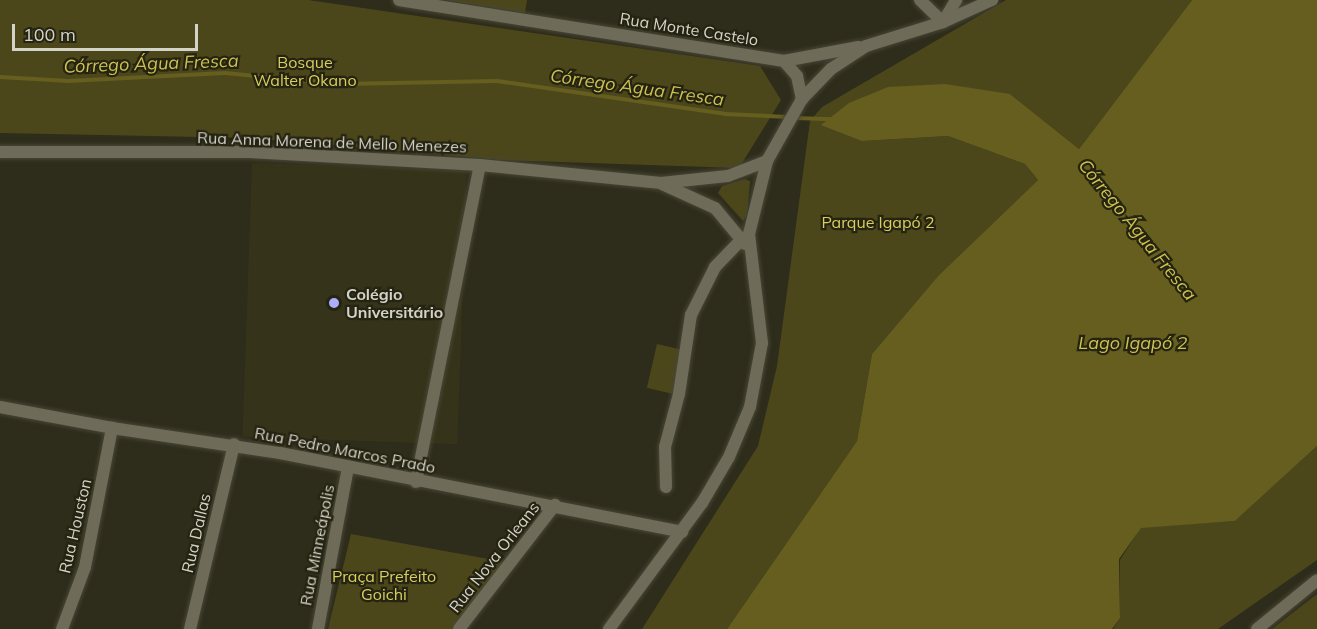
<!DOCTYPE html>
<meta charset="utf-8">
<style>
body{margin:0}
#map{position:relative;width:1317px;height:629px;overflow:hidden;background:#2e2c1a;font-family:Mulish,sans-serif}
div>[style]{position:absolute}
.built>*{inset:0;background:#353319;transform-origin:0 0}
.green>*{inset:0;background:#4c471b;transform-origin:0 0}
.water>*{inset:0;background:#655e1e}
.stream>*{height:4px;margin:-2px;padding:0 2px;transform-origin:2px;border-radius:2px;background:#655e1e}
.roads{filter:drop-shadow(0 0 2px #484637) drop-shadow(0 0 2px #484637)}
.minor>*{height:12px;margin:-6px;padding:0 6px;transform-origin:6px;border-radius:6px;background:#6e6c58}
.dots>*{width:16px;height:16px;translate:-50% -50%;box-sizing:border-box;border:3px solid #252311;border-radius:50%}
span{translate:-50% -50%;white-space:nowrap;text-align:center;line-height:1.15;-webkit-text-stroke:4.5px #252311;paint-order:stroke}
.street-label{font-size:16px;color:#d4d3c8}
.park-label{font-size:16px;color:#dace5c}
.poi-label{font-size:16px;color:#d4d3c8;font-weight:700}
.left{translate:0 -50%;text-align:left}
.water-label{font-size:18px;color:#cec14f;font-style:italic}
.scale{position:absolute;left:12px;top:24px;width:186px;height:27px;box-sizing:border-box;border:3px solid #d4d3c8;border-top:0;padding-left:8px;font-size:18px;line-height:21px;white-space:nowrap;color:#d4d3c8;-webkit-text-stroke:4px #252311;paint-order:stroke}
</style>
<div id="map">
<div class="built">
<div style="left:252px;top:163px;width:215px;height:274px;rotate:2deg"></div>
</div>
<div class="green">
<div style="clip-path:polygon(0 0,308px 0,760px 66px,781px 100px,739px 168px,502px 160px,252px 138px,0 133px)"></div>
<div style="clip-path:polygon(445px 0,527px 0,525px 13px)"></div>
<div style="clip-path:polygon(1006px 0,1192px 0,1079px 149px,1010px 94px,862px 141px,948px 136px,1025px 164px,1038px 180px,938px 276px,872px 354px,857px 441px,727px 629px,642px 629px,758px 446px,777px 366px,810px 121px,822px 107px)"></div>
<div style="clip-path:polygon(745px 179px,750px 181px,747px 215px,743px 221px,718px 193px,722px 186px)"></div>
<div style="left:657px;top:344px;width:28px;height:45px;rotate:13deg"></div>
<div style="clip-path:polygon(1317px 446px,1317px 560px,1218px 629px,1113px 629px,1120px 618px,1120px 560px,1141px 527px,1235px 521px)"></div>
<div style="clip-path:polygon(351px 534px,505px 562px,454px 629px,328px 629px)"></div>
<div style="clip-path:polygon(1317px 594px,1317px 629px,1272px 629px)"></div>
</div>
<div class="water">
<div style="clip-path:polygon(1192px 0,1317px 0,1317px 446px,1235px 521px,1141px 528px,1119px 559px,1120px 618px,1112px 629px,727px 629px,857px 441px,872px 354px,938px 276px,1038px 180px,1025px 164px,948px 136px,862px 141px,821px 125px,849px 103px,888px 87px,945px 84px,1010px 94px,1079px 149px)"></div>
</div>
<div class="stream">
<div style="left:0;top:77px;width:68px;rotate:3.4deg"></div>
<div style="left:68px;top:81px;width:157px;rotate:-2.9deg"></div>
<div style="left:225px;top:73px;width:117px;rotate:5.4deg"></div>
<div style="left:341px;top:84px;width:156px;rotate:-1.1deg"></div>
<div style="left:497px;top:81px;width:230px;rotate:8.2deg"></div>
<div style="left:725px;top:114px;width:63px;rotate:2.7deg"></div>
<div style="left:795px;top:118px;width:38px;rotate:2deg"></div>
</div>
<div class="roads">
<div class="minor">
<div style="left:399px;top:0;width:390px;rotate:9deg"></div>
<div style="left:784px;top:61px;width:76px;rotate:-10.6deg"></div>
<div style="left:920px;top:0;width:32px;rotate:44deg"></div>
<div style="left:943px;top:22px;width:26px;rotate:-59deg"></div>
<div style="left:784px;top:61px;width:20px;rotate:49deg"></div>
<div style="left:797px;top:76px;width:24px;rotate:78deg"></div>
<div style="left:0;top:152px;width:249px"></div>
<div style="left:249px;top:152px;width:231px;rotate:3.2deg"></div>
<div style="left:480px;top:165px;width:182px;rotate:5.7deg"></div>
<div style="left:661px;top:183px;width:67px;rotate:-6deg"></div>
<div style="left:728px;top:176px;width:42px;rotate:-21deg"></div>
<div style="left:662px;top:184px;width:58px;rotate:24.4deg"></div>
<div style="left:715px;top:208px;width:47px;rotate:50.2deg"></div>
<div style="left:0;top:407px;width:114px;rotate:10.6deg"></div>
<div style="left:112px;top:428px;width:170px;rotate:8.5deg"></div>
<div style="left:280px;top:453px;width:410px;rotate:11.1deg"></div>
<div style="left:416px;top:482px;width:323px;rotate:-78.6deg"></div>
<div style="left:666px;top:487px;width:40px;rotate:-91.4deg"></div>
<div style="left:665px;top:447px;width:55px;rotate:-75.2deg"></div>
<div style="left:679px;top:394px;width:80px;rotate:-81.4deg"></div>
<div style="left:691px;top:315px;width:54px;rotate:-63.4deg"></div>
<div style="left:715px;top:267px;width:40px;rotate:-46deg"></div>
<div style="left:62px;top:629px;width:66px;rotate:-69.6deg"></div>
<div style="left:85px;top:567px;width:142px;rotate:-79deg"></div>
<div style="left:190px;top:629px;width:190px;rotate:-76.6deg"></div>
<div style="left:318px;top:629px;width:165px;rotate:-79.5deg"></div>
<div style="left:459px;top:629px;width:157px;rotate:-52.3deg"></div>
<div style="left:609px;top:629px;width:157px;rotate:-53.6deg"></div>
<div style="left:702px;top:503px;width:53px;rotate:-59.6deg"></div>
<div style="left:729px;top:457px;width:54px;rotate:-67.2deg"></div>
<div style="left:750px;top:407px;width:65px;rotate:-79.4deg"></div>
<div style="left:762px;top:343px;width:110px;rotate:-96.8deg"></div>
<div style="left:749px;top:234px;width:75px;rotate:-76.1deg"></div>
<div style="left:767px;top:161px;width:71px;rotate:-60.6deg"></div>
<div style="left:802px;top:99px;width:42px;rotate:-46deg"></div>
<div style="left:831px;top:69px;width:42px;rotate:-33.3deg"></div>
<div style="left:866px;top:46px;width:81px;rotate:-17.3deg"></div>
<div style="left:943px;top:22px;width:54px;rotate:-24.2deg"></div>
<div style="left:1257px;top:629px;width:77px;rotate:-39.2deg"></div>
</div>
</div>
<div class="dots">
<div style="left:334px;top:303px;background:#adaefb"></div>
</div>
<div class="street-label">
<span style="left:689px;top:29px;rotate:9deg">Rua Monte Castelo</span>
<span style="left:332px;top:142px;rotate:2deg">Rua Anna Morena de Mello Menezes</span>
<span style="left:345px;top:450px;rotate:11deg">Rua Pedro Marcos Prado</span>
<span style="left:75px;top:526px;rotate:-77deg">Rua Houston</span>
<span style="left:196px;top:533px;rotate:-77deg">Rua Dallas</span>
<span style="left:317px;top:545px;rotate:-79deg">Rua Minneápolis</span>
<span style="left:494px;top:557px;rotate:-52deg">Rua Nova Orleans</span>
</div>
<div class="park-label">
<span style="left:305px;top:71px">Bosque<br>Walter Okano</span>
<span style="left:878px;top:222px">Parque Igapó 2</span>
<span style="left:384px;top:585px">Praça Prefeito<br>Goichi</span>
</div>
<div class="poi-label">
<span class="left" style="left:346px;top:303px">Colégio<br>Universitário</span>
</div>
<div class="water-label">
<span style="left:151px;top:64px;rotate:-2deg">Córrego Água Fresca</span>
<span style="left:637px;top:88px;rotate:8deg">Córrego Água Fresca</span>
<span style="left:1137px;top:230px;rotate:51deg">Córrego Água Fresca</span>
<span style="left:1133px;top:343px">Lago Igapó 2</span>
</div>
<div class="scale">100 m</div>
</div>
